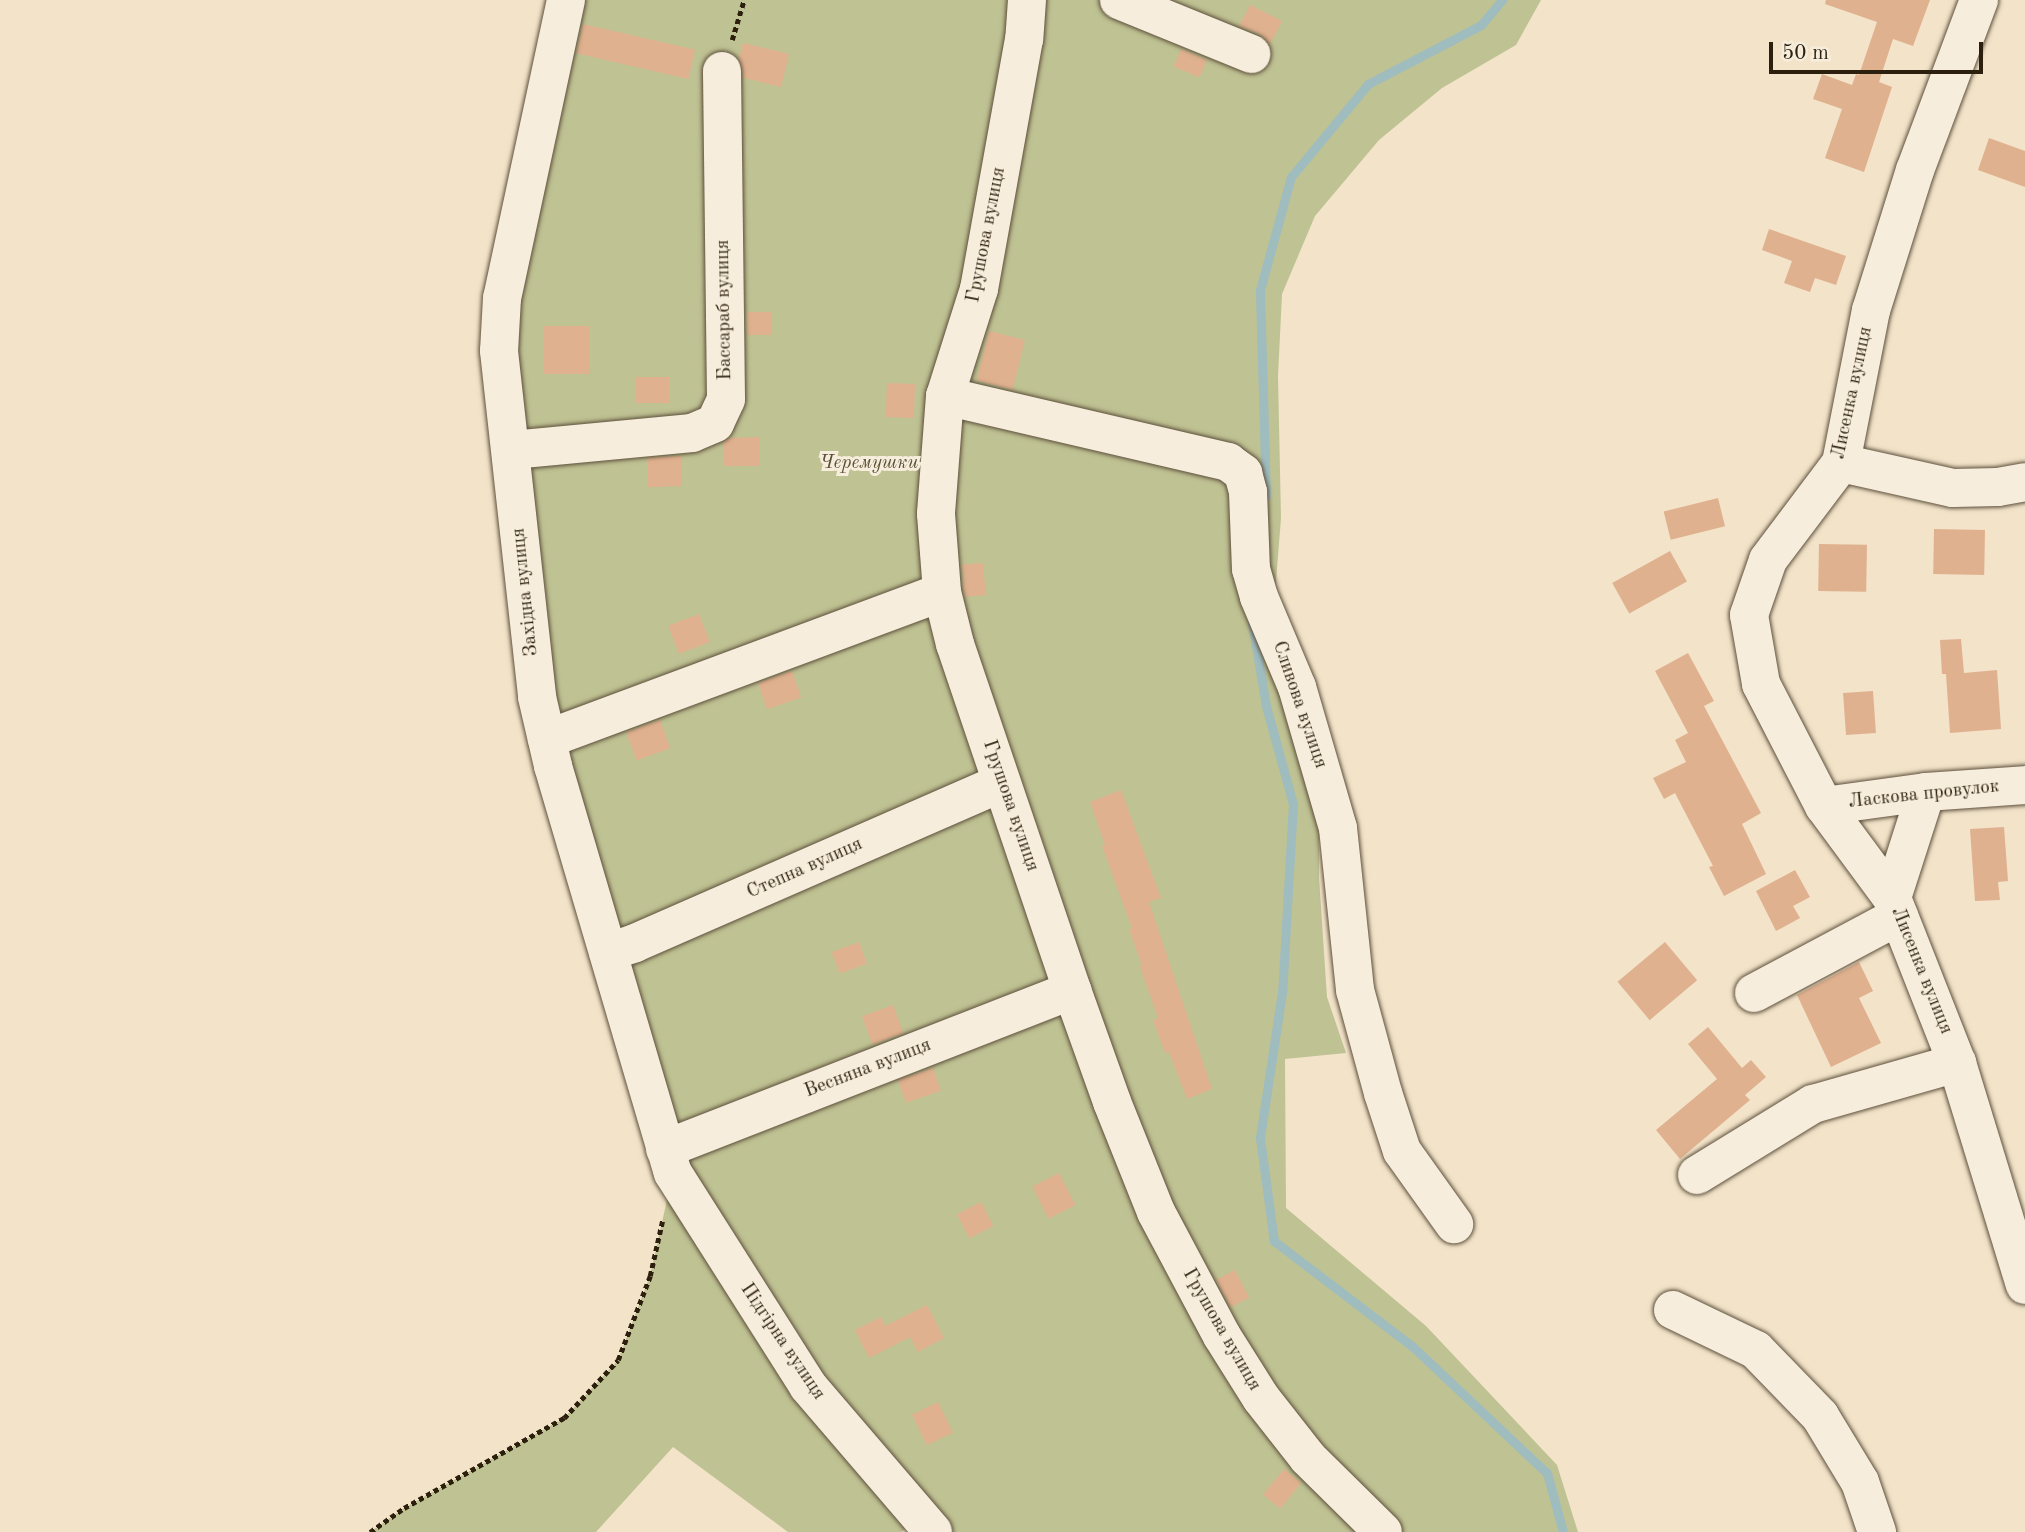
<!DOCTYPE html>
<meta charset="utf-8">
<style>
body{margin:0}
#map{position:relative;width:2025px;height:1532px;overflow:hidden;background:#f2e3c9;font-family:"Old Standard TT",serif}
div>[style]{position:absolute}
.green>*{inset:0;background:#bfc293}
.stream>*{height:9px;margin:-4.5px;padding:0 4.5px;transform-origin:4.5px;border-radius:4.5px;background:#9fbcbf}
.building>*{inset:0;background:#e0b18f;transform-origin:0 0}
.path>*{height:4.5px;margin-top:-2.25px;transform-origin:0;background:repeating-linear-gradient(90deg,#2d1f0d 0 5px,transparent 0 8.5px)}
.roads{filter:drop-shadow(0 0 2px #5e503c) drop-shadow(0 0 2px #5e503c)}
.minor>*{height:38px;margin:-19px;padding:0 19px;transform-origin:19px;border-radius:19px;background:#f7eddc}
span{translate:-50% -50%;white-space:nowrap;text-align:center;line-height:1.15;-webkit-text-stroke:6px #f7eddc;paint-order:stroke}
.street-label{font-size:19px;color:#2d1f0d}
.park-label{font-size:19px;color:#595035;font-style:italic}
.scale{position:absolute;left:1769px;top:42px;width:214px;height:32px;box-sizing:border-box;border:4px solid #2d1f0d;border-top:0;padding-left:9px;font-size:21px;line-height:24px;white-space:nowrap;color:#2d1f0d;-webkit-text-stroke:5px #f7eddc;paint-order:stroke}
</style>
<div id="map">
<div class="green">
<div style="clip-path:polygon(577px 0,1541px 0,1516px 45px,1442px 88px,1379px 140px,1315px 216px,1282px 294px,1278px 376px,1281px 518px,1274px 607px,1319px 790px,1319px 877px,1327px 997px,1346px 1053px,1285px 1059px,1286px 1208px,1426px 1326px,1557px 1465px,1578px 1532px,953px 1532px,933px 1516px,816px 1377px,683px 1165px,564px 766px,510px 355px)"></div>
<div style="clip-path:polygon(673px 1173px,921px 1519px,901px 1532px,788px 1532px,673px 1447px,596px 1532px,370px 1532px,404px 1508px,564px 1418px,618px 1360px,650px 1276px)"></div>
</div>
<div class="stream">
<div style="left:1266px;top:496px;width:206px;rotate:-91.7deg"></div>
<div style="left:1260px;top:290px;width:117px;rotate:-74.7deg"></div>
<div style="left:1291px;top:177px;width:121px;rotate:-50.4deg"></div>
<div style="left:1368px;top:84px;width:127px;rotate:-27.6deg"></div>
<div style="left:1481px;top:25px;width:33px;rotate:-50deg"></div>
<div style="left:1252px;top:623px;width:84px;rotate:80.4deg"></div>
<div style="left:1266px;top:706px;width:102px;rotate:74.6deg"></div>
<div style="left:1293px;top:804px;width:188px;rotate:93.3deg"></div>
<div style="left:1282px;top:992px;width:148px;rotate:98.6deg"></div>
<div style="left:1260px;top:1138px;width:104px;rotate:82.3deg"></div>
<div style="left:1274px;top:1241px;width:173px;rotate:37.3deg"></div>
<div style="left:1412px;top:1346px;width:185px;rotate:43.3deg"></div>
<div style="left:1547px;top:1473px;width:61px;rotate:74.8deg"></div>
</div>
<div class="building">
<div style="clip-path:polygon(1826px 0,1930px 0,1913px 46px,1893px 39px,1879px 82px,1892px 87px,1864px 172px,1825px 158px,1842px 109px,1813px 99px,1822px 74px,1852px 85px,1856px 74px,1859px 75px,1877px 22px,1825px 4px)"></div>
<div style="clip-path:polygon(1250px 5px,1282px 21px,1270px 44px,1260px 34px,1239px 26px)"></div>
<div style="left:583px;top:24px;width:115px;height:30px;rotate:13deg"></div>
<div style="clip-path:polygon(743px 43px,789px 54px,781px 87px,744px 78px,739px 58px)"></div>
<div style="left:1181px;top:49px;width:28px;height:19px;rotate:23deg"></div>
<div style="clip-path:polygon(1989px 138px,2025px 151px,2025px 187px,1978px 170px)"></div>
<div style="clip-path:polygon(1769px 229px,1846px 256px,1836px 285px,1815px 278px,1810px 292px,1784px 283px,1792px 261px,1762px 250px)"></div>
<div style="left:747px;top:312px;width:24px;height:23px"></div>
<div style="left:544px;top:326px;width:46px;height:48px"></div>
<div style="left:989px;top:331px;width:37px;height:51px;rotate:14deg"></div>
<div style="left:636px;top:377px;width:33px;height:26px"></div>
<div style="left:887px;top:383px;width:28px;height:34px;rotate:2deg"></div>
<div style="clip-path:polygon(759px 437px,760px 466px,723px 466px,723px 443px,729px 438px)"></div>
<div style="left:681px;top:456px;width:30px;height:34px;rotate:88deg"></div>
<div style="left:1718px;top:498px;width:29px;height:56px;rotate:76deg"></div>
<div style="left:1934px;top:529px;width:51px;height:45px;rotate:1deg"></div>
<div style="left:1819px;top:544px;width:48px;height:47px;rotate:1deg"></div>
<div style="left:1670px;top:551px;width:35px;height:66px;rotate:61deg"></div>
<div style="left:983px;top:563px;width:32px;height:21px;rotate:85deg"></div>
<div style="left:699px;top:614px;width:30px;height:33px;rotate:69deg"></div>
<div style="clip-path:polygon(1961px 639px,1964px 673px,1997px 670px,2001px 729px,1950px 733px,1946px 674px,1942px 674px,1940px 640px)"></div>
<div style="clip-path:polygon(1688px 653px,1714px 701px,1704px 706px,1761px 813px,1742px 824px,1766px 874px,1724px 896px,1709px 867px,1713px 866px,1675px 793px,1664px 799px,1653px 778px,1686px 762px,1675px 740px,1688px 733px,1655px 671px)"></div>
<div style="left:792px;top:671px;width:28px;height:36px;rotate:71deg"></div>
<div style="left:1873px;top:691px;width:42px;height:30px;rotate:86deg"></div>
<div style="left:660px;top:720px;width:30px;height:36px;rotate:70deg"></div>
<div style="clip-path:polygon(1121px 790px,1161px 898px,1149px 902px,1212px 1089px,1187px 1099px,1169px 1052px,1165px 1053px,1153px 1020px,1158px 1018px,1140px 967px,1142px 966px,1129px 929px,1132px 928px,1102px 846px,1105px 845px,1090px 802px)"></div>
<div style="clip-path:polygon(2004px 827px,2008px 881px,1998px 882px,2000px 900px,1975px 901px,1970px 829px)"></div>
<div style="clip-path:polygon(1795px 870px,1810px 897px,1793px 906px,1800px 918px,1776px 931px,1756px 891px)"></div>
<div style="left:859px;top:942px;width:23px;height:29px;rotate:70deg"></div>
<div style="left:1665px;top:942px;width:50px;height:62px;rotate:50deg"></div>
<div style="clip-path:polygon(1859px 962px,1873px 991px,1859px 998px,1881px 1043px,1831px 1067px,1797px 995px)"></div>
<div style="left:893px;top:1005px;width:30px;height:33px;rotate:70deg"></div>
<div style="clip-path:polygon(1708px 1027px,1742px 1068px,1751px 1060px,1766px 1077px,1745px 1095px,1750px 1100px,1680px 1159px,1656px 1130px,1717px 1079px,1688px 1044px)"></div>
<div style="left:933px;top:1068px;width:24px;height:37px;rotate:71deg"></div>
<div style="left:1059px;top:1173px;width:36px;height:30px;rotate:63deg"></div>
<div style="left:981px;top:1202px;width:27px;height:27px;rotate:63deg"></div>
<div style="left:1235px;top:1270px;width:31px;height:21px;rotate:63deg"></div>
<div style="clip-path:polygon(927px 1305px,944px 1338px,918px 1352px,910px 1337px,869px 1358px,855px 1330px,881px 1317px,885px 1326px)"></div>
<div style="left:938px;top:1402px;width:34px;height:29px;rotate:64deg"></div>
<div style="left:1284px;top:1469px;width:22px;height:33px;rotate:39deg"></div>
</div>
<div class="path">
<div style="left:732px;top:40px;width:42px;rotate:-73.3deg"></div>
<div style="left:370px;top:1532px;width:42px;rotate:-35.2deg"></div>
<div style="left:404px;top:1508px;width:184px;rotate:-29.4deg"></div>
<div style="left:564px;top:1418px;width:79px;rotate:-47deg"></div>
<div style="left:618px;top:1360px;width:90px;rotate:-69.1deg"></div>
<div style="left:650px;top:1276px;width:59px;rotate:-77.4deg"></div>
</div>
<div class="roads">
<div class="minor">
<div style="left:566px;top:0;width:305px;rotate:102.1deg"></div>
<div style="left:502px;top:298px;width:53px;rotate:93.2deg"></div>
<div style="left:499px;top:351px;width:348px;rotate:83.7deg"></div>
<div style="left:537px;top:697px;width:71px;rotate:76.9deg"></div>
<div style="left:553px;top:766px;width:424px;rotate:73.6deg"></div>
<div style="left:673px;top:1173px;width:252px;rotate:57.6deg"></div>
<div style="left:808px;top:1386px;width:192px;rotate:49.4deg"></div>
<div style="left:1027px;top:0;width:39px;rotate:94deg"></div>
<div style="left:1024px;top:39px;width:254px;rotate:100.2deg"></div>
<div style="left:979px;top:289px;width:112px;rotate:107.6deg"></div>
<div style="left:945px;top:396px;width:118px;rotate:94.4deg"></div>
<div style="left:936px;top:514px;width:78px;rotate:85.6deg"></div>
<div style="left:942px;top:592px;width:54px;rotate:76deg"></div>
<div style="left:955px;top:644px;width:365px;rotate:71.3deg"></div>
<div style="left:1072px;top:990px;width:119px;rotate:70.3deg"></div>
<div style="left:1112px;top:1102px;width:118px;rotate:68.2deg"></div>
<div style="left:1156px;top:1212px;width:140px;rotate:62deg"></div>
<div style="left:1222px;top:1336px;width:73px;rotate:57.8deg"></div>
<div style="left:1261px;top:1398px;width:76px;rotate:51.9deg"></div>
<div style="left:1308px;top:1458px;width:105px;rotate:44.6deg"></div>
<div style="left:1119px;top:0;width:143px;rotate:22.2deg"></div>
<div style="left:1979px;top:0;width:182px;rotate:110.6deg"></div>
<div style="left:1915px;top:170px;width:147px;rotate:107.4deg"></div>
<div style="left:1871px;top:310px;width:156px;rotate:101.1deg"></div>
<div style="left:1841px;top:463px;width:121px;rotate:127deg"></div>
<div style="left:1768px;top:560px;width:58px;rotate:109.1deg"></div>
<div style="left:1749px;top:615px;width:70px;rotate:80.1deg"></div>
<div style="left:1761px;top:684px;width:137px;rotate:62.7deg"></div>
<div style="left:1824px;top:806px;width:114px;rotate:53.5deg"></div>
<div style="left:1892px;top:898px;width:177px;rotate:68.5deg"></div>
<div style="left:1957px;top:1063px;width:232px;rotate:73deg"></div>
<div style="left:945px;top:396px;width:291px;rotate:13.1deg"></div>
<div style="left:1228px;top:462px;width:19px;rotate:36deg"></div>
<div style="left:1243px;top:473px;width:20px;rotate:75deg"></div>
<div style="left:1248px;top:492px;width:77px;rotate:87.8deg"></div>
<div style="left:1251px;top:569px;width:29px;rotate:74deg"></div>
<div style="left:1259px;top:597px;width:98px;rotate:67.1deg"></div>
<div style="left:1297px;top:687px;width:147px;rotate:73.8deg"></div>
<div style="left:1338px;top:828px;width:163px;rotate:84deg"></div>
<div style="left:1355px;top:990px;width:107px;rotate:74.8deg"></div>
<div style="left:1383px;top:1093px;width:61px;rotate:71.9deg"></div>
<div style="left:1402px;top:1151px;width:90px;rotate:54.5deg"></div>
<div style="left:512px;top:450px;width:181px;rotate:-5.4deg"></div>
<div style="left:692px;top:433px;width:25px;rotate:-23deg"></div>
<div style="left:715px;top:423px;width:26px;rotate:-65deg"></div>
<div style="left:726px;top:399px;width:328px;rotate:-90.7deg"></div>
<div style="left:1841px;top:463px;width:115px;rotate:12.6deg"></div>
<div style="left:1953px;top:488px;width:45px;rotate:-1.3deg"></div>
<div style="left:1998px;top:487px;width:27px;rotate:-10deg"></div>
<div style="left:547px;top:739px;width:421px;rotate:-20.4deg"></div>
<div style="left:1824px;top:806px;width:103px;rotate:-7.8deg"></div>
<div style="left:1926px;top:792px;width:99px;rotate:-4deg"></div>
<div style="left:1892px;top:898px;width:111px;rotate:-72.2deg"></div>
<div style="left:608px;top:952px;width:28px;rotate:-18deg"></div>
<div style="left:635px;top:943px;width:400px;rotate:-23.6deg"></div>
<div style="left:1754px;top:993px;width:164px;rotate:-28deg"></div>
<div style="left:665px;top:1149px;width:437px;rotate:-21.3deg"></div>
<div style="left:1697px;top:1175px;width:136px;rotate:-31.5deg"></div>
<div style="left:1813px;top:1104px;width:150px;rotate:-15.9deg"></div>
<div style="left:1673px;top:1310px;width:92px;rotate:25.7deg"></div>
<div style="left:1756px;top:1350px;width:92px;rotate:45.9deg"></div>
<div style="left:1820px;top:1416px;width:77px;rotate:58.8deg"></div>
<div style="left:1860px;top:1482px;width:53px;rotate:71.2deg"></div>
</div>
</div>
<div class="street-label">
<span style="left:987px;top:235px;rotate:-79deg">Грушова вулиця</span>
<span style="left:725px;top:310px;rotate:-91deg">Бассараб вулиця</span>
<span style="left:1853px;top:393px;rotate:-78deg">Лисенка вулиця</span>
<span style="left:526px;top:592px;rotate:-96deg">Західна вулиця</span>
<span style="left:1299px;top:705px;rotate:71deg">Сливова вулиця</span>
<span style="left:1924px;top:795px;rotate:-6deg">Ласкова провулок</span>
<span style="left:1010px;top:806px;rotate:71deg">Грушова вулиця</span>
<span style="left:805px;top:869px;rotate:-24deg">Степна вулиця</span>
<span style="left:1921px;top:971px;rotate:68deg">Лисенка вулиця</span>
<span style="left:868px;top:1069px;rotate:-21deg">Весняна вулиця</span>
<span style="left:1221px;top:1330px;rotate:60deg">Грушова вулиця</span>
<span style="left:782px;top:1342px;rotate:56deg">Підгірна вулиця</span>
</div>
<div class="park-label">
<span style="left:869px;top:464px">Черемушки</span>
</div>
<div class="scale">50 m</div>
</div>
